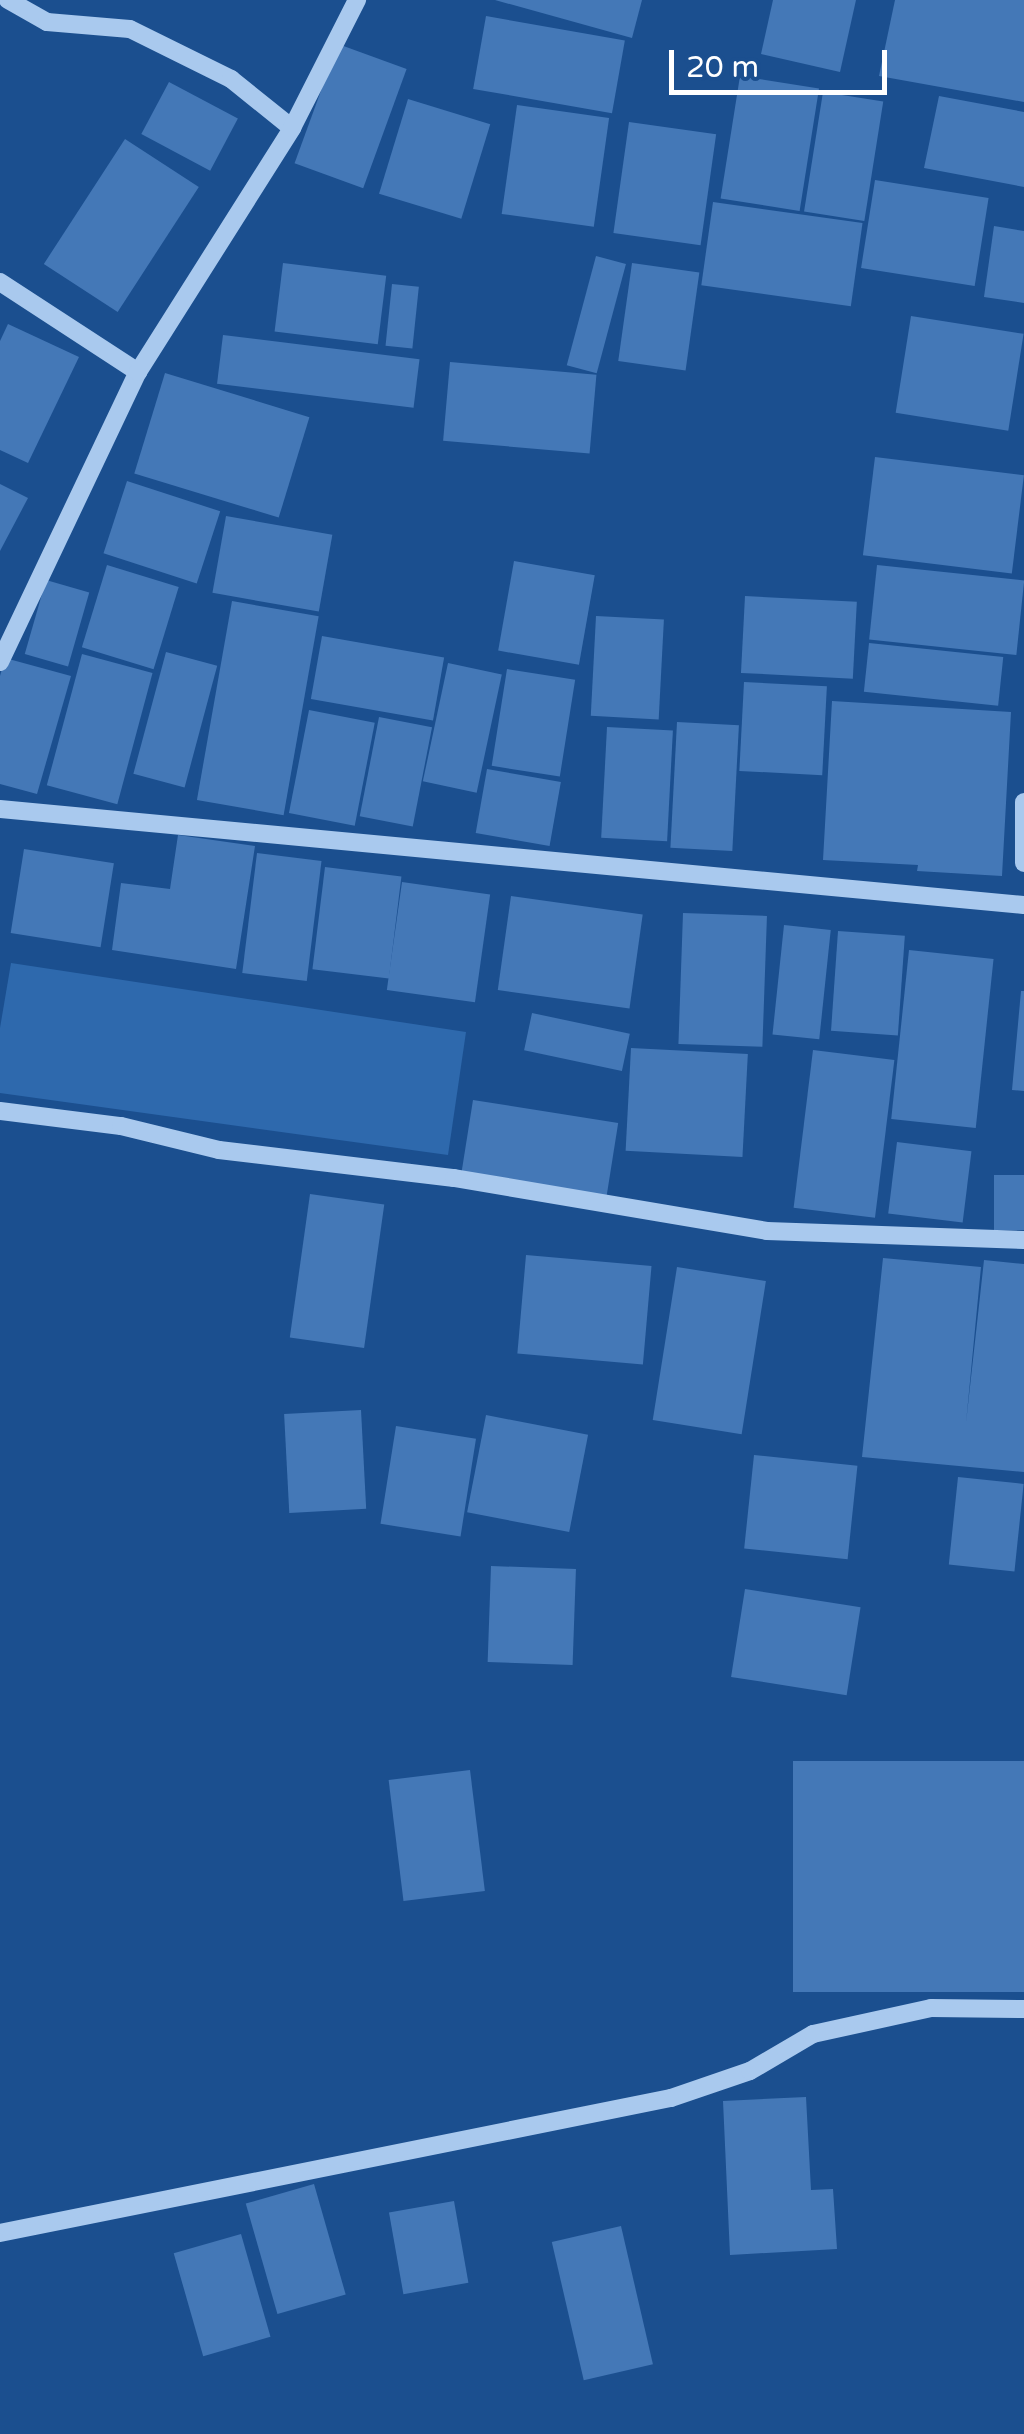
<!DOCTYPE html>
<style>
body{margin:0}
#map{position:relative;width:1024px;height:2434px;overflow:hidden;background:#1b4f8f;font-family:"Varela Round",sans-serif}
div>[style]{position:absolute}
.green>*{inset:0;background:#2e69ad}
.building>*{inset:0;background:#4478b7;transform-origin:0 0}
.minor>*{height:18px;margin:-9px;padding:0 9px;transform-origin:9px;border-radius:9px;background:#a9c9ee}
span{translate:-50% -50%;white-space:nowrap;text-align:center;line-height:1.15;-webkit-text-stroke:8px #1b4f8f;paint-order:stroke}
.scale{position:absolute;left:669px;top:50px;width:218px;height:45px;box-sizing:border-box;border:5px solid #fff;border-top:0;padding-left:12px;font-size:30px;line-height:35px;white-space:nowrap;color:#fff;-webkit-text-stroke:8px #1b4f8f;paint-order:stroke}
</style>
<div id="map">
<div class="green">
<div style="clip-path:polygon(11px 963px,466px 1032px,448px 1155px,0 1093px,0 1028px)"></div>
</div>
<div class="building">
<div style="clip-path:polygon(495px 0,642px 0,632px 38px)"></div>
<div style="clip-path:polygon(773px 0,856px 0,840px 72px,761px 54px)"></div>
<div style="clip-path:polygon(895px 0,1024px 0,1024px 102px,879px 76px)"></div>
<div style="left:486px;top:16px;width:141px;height:74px;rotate:10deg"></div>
<div style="left:338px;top:44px;width:73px;height:127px;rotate:20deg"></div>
<div style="left:740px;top:76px;width:80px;height:124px;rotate:9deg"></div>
<div style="left:169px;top:82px;width:78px;height:59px;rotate:28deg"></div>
<div style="left:823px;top:92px;width:61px;height:121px;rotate:9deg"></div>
<div style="clip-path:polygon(939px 96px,1024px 112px,1024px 187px,924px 168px)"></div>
<div style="left:408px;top:99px;width:86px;height:99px;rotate:17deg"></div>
<div style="left:517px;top:105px;width:93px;height:110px;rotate:8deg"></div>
<div style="left:629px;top:122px;width:88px;height:112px;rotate:8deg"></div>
<div style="left:125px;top:139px;width:88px;height:149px;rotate:33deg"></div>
<div style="left:875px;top:180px;width:115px;height:89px;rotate:9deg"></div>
<div style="left:713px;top:202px;width:151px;height:84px;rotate:8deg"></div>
<div style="clip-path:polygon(994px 226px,1024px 231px,1024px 303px,984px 297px)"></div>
<div style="left:596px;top:256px;width:31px;height:113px;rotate:15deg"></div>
<div style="left:283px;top:263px;width:104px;height:69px;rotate:7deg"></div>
<div style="left:632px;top:263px;width:68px;height:99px;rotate:8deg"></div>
<div style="left:392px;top:284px;width:27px;height:62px;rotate:6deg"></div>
<div style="left:911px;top:316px;width:114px;height:98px;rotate:9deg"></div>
<div style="clip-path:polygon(8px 324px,79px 357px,28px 463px,0 450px,0 341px)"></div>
<div style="left:223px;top:335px;width:198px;height:49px;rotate:7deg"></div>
<div style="left:450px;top:362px;width:147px;height:79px;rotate:5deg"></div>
<div style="left:165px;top:373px;width:151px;height:105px;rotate:17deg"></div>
<div style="left:875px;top:457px;width:150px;height:99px;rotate:7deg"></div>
<div style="left:127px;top:481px;width:98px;height:76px;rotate:18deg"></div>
<div style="clip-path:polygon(0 484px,28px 498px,0 551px)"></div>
<div style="left:226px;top:516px;width:108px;height:78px;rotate:10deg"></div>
<div style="left:514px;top:561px;width:82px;height:91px;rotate:10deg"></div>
<div style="left:107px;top:565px;width:75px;height:86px;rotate:17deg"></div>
<div style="left:877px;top:565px;width:148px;height:75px;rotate:6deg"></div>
<div style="left:46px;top:580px;width:45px;height:77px;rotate:16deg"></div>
<div style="left:745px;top:596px;width:112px;height:77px;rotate:3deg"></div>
<div style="left:232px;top:601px;width:88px;height:202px;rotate:10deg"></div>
<div style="left:596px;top:616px;width:68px;height:100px;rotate:3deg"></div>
<div style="left:322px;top:636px;width:124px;height:64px;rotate:10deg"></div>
<div style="left:869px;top:643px;width:135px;height:49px;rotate:6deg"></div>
<div style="left:166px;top:652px;width:53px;height:126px;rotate:15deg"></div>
<div style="left:82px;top:654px;width:73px;height:136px;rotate:15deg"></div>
<div style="clip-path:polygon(5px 658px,71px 676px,37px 794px,0 784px,0 676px)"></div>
<div style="left:448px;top:663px;width:55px;height:121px;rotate:12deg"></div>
<div style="left:507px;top:669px;width:69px;height:98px;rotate:9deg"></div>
<div style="left:744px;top:682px;width:83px;height:89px;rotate:3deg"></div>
<div style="clip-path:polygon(832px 701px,1011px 712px,1002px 876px,917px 871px,918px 865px,823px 860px)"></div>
<div style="left:309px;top:710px;width:67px;height:105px;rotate:11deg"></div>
<div style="left:379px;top:717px;width:54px;height:101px;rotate:11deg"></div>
<div style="left:677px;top:722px;width:62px;height:126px;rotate:3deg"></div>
<div style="left:607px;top:727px;width:66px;height:111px;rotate:3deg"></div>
<div style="left:487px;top:769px;width:75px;height:65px;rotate:10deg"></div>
<div style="clip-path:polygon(178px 835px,255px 846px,236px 969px,112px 950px,121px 883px,170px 889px)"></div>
<div style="left:24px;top:849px;width:91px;height:85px;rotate:9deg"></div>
<div style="left:257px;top:853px;width:65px;height:121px;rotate:7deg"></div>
<div style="left:325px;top:867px;width:77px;height:103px;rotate:7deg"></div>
<div style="left:402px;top:882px;width:89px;height:109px;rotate:8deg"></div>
<div style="left:511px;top:896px;width:133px;height:95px;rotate:8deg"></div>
<div style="left:683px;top:913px;width:84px;height:131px;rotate:2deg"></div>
<div style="left:784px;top:925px;width:47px;height:110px;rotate:6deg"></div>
<div style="left:838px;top:931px;width:67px;height:100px;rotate:4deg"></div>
<div style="left:909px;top:950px;width:85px;height:170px;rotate:6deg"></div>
<div style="clip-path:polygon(1021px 991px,1024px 991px,1024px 1091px,1012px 1090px)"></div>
<div style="left:532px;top:1013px;width:100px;height:38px;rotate:12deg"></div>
<div style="left:631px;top:1048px;width:117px;height:103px;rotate:3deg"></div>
<div style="left:813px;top:1050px;width:82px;height:159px;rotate:7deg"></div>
<div style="left:473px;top:1100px;width:147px;height:75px;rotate:9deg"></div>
<div style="left:897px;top:1142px;width:75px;height:72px;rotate:7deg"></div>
<div style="left:994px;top:1175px;width:30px;height:55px"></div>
<div style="left:310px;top:1194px;width:75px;height:145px;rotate:8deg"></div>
<div style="left:526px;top:1255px;width:126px;height:99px;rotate:5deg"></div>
<div style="clip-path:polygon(883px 1258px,981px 1267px,966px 1423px,984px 1260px,1024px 1264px,1024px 1472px,862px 1457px)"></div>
<div style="left:677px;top:1267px;width:90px;height:155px;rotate:9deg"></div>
<div style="left:361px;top:1410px;width:99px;height:77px;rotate:87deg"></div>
<div style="left:486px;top:1415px;width:104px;height:99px;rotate:11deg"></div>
<div style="left:396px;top:1426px;width:81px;height:99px;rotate:9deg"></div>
<div style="left:754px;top:1455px;width:104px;height:94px;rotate:6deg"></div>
<div style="left:958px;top:1477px;width:66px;height:88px;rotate:6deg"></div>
<div style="left:491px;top:1566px;width:85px;height:96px;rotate:2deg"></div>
<div style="left:745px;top:1589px;width:117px;height:89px;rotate:9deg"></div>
<div style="left:1024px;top:1761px;width:231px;height:231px;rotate:90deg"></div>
<div style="left:470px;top:1770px;width:122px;height:82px;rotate:83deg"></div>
<div style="clip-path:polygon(806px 2097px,811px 2190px,833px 2189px,837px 2249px,730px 2255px,723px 2101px)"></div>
<div style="left:314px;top:2184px;width:115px;height:71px;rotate:74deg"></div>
<div style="left:454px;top:2201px;width:83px;height:66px;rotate:80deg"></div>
<div style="left:621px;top:2226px;width:142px;height:71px;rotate:77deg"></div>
<div style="left:241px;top:2234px;width:107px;height:70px;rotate:74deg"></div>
</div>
<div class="minor">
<div style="left:8px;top:0;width:45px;rotate:29.4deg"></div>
<div style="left:47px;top:22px;width:83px;rotate:4.8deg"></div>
<div style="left:130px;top:29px;width:113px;rotate:26.3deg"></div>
<div style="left:231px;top:79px;width:78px;rotate:38.8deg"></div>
<div style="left:0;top:282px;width:165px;rotate:33.1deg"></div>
<div style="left:0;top:662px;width:321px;rotate:-64.6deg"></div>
<div style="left:138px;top:372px;width:289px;rotate:-57.7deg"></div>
<div style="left:292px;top:128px;width:144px;rotate:-63.1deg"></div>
<div style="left:1024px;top:802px;width:61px;rotate:90deg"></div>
<div style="left:0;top:809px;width:1028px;rotate:5.36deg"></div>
<div style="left:0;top:1111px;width:122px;rotate:7.1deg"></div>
<div style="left:121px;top:1126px;width:101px;rotate:13.8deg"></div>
<div style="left:219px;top:1150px;width:237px;rotate:6.8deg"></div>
<div style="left:454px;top:1178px;width:317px;rotate:9.6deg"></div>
<div style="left:767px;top:1231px;width:257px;rotate:2deg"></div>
<div style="left:0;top:2233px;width:684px;rotate:-11.38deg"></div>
<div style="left:671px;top:2098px;width:83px;rotate:-18.9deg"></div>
<div style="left:750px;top:2071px;width:73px;rotate:-30.4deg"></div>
<div style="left:813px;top:2034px;width:121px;rotate:-12.4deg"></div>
<div style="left:931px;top:2008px;width:93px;rotate:0.6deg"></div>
</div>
<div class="scale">20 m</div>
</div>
